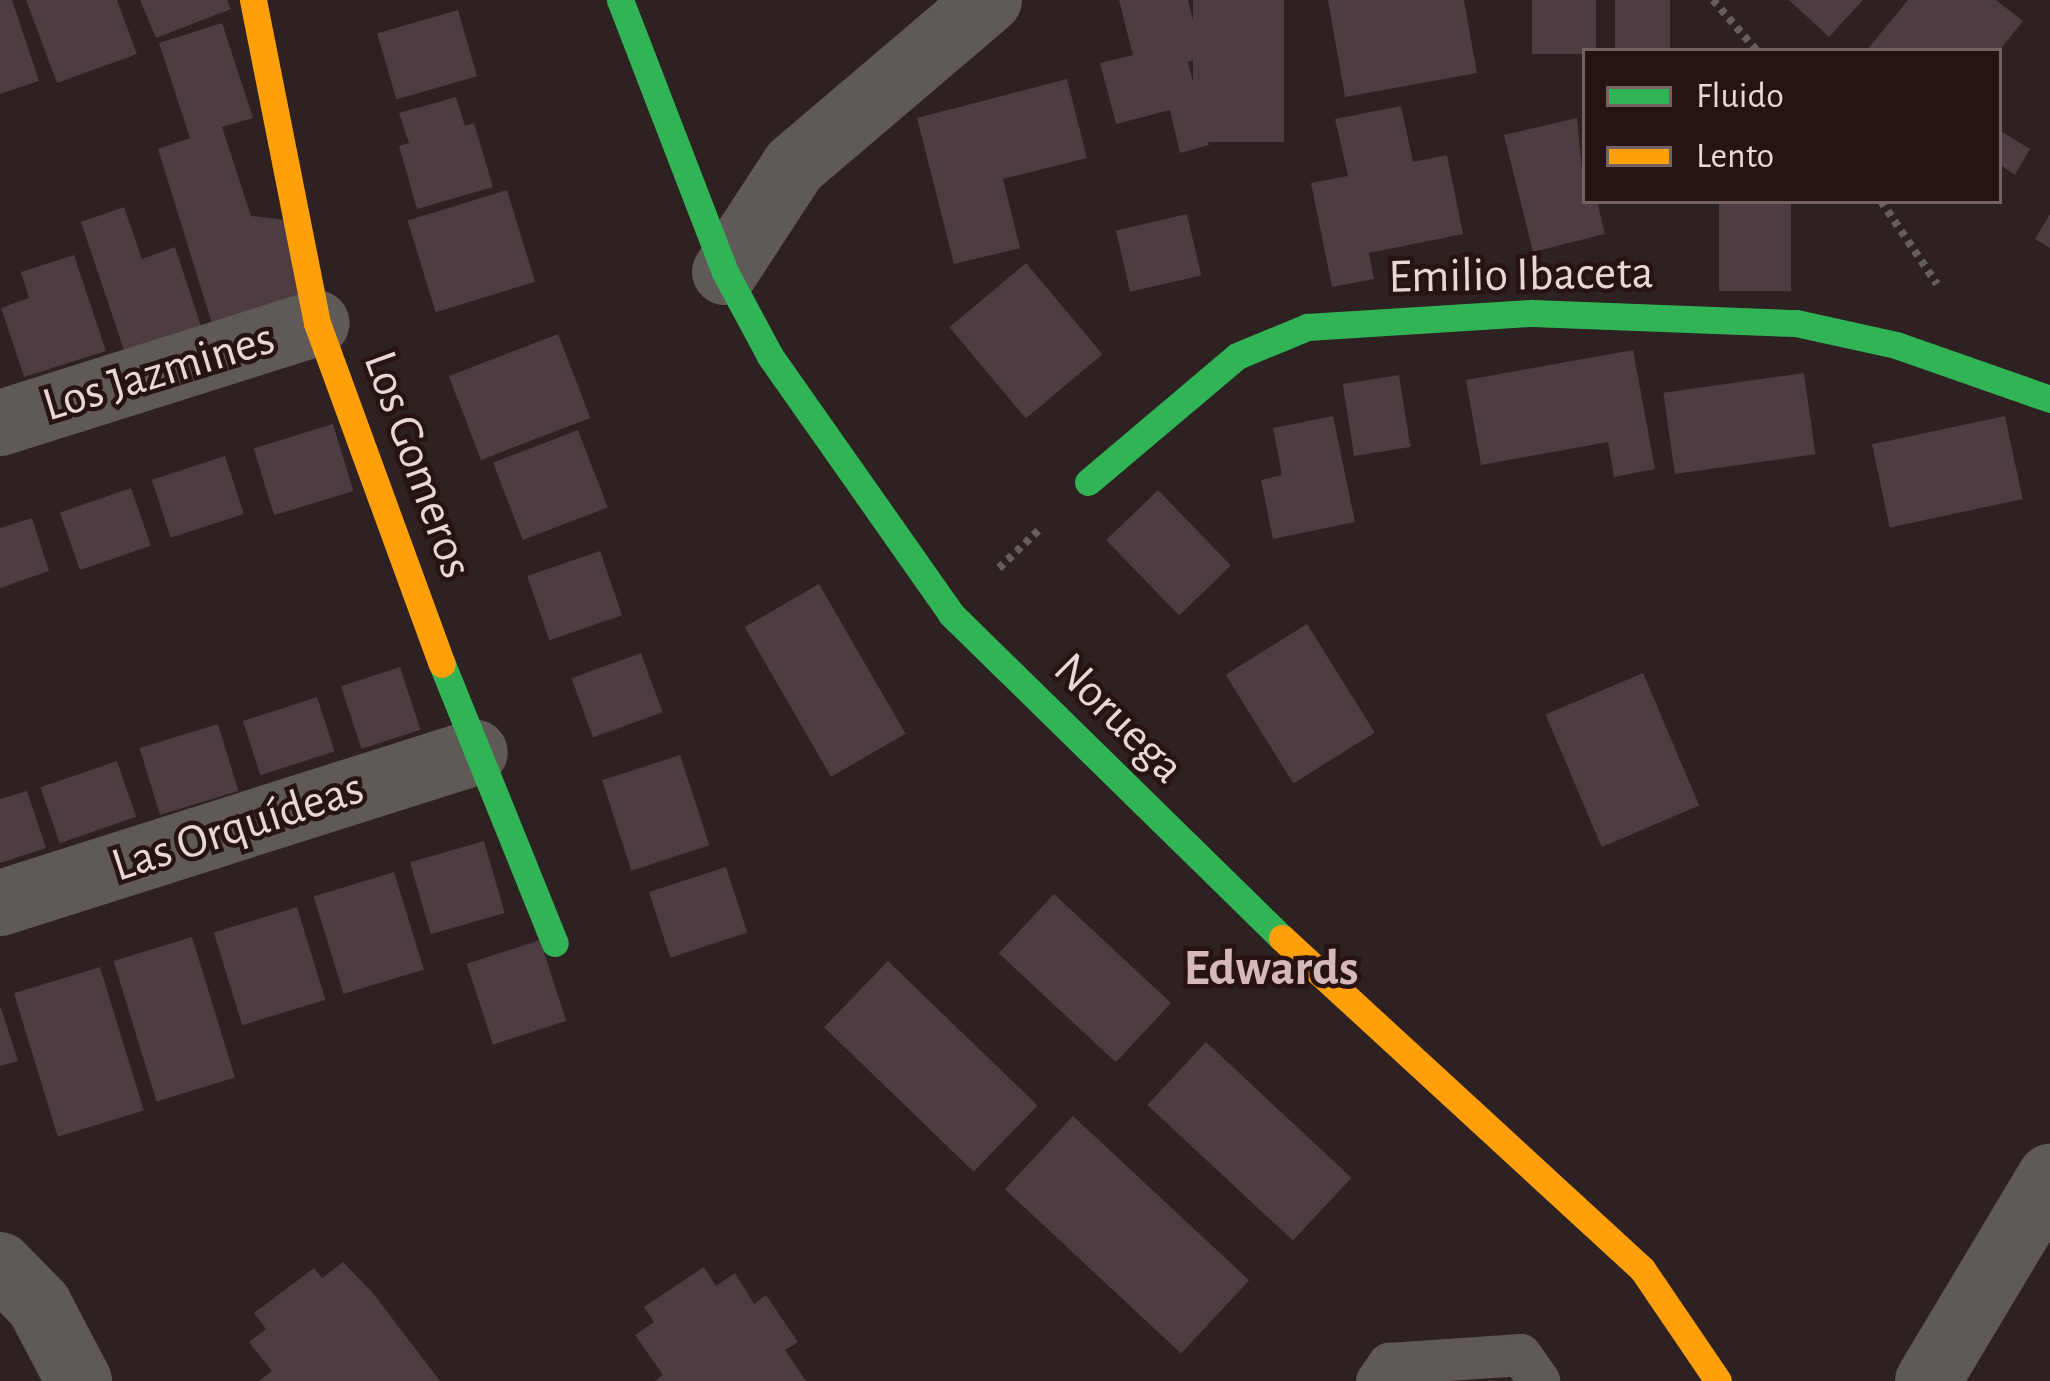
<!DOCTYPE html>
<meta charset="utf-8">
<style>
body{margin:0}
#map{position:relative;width:2050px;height:1381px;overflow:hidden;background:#2d2121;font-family:"Alegreya Sans",sans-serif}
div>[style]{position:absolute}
.building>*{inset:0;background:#4d3c41;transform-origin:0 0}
.path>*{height:8px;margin-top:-4px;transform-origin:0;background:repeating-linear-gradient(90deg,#645e5d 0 6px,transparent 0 12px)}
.lane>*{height:42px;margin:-21px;padding:0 21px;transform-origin:21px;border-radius:21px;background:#5f5958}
.street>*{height:66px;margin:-33px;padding:0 33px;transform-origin:33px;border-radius:33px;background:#5f5958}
.fast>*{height:27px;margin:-13.5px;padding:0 13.5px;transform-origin:13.5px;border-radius:13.5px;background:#30b455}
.slow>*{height:27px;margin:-13.5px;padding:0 13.5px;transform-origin:13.5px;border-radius:13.5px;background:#ff9f0a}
span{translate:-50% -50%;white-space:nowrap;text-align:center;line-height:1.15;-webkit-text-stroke:9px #281313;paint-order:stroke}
.street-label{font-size:48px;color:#e7d7d7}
.neighbourhood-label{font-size:51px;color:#d7b8b8;font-weight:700}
.legend{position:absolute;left:1582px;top:48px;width:420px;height:156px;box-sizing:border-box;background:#281313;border:3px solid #746161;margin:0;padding:15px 21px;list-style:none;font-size:36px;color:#e7d7d7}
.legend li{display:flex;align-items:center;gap:24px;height:60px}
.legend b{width:60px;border:3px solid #746161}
</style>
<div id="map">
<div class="building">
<div style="clip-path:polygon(0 0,12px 0,39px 81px,0 94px)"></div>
<div style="clip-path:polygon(26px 0,117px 0,137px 54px,57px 83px)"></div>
<div style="clip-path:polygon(140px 0,227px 0,231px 9px,156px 38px)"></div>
<div style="clip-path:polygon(1119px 0,1188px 0,1202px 57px,1188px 62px,1209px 145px,1180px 153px,1170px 110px,1116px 124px,1100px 63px,1133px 55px)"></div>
<div style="left:1193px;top:0;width:91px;height:142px"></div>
<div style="clip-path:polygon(1328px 0,1464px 0,1477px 73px,1345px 97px)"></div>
<div style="left:1532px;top:0;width:64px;height:54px"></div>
<div style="left:1615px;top:0;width:55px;height:51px"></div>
<div style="clip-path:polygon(1789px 0,1863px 0,1829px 37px)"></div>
<div style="clip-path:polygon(1908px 0,1996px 0,2023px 21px,1999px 51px,1866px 51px)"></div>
<div style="left:458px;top:10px;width:69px;height:84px;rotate:74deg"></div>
<div style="clip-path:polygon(222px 23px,253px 118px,222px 127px,251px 216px,287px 220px,312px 294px,213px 327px,158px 149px,190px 138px,159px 43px)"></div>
<div style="clip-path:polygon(1067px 79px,1087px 158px,1003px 179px,1020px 248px,954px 264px,917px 118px)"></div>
<div style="clip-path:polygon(456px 97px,465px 126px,474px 123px,493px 187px,417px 209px,399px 146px,409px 143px,399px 113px)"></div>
<div style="clip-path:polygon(1401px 106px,1413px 162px,1447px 155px,1463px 234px,1369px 253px,1374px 279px,1332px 287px,1311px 183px,1348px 176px,1335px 119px)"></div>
<div style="clip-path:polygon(1577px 118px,1585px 201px,1597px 201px,1605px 234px,1533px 252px,1504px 135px)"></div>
<div style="clip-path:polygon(1999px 130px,2030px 149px,2015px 175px,1999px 164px)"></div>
<div style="left:507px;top:190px;width:96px;height:104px;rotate:73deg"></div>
<div style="left:1719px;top:201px;width:72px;height:90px"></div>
<div style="clip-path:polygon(124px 207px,142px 259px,175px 247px,201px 326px,124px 350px,81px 222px)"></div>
<div style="left:1187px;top:214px;width:63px;height:73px;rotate:77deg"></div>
<div style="clip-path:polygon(2050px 214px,2050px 248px,2035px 239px)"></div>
<div style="clip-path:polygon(74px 255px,106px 351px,24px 377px,1px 308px,29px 298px,21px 272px)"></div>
<div style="left:1026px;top:263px;width:119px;height:100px;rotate:50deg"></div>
<div style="left:558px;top:334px;width:90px;height:117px;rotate:69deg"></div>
<div style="clip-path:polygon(1633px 350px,1655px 469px,1614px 477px,1608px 442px,1481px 465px,1466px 380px)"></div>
<div style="left:1804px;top:373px;width:82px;height:142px;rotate:82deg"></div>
<div style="left:1399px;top:375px;width:73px;height:57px;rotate:81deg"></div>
<div style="clip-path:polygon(1333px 416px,1355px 522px,1273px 539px,1261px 480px,1282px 475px,1273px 428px)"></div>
<div style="left:2005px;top:416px;width:85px;height:136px;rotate:78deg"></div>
<div style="left:333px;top:424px;width:70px;height:83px;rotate:73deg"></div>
<div style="left:578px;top:430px;width:83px;height:91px;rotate:69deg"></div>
<div style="left:225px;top:456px;width:61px;height:77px;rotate:72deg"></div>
<div style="left:131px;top:488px;width:61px;height:75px;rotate:71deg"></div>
<div style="left:1158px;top:490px;width:105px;height:72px;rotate:46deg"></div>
<div style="clip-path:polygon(32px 518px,49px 571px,0 588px,0 528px)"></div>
<div style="left:600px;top:551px;width:68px;height:77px;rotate:71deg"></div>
<div style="left:819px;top:584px;width:173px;height:86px;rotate:60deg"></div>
<div style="left:1307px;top:624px;width:128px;height:96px;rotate:58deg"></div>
<div style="left:641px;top:653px;width:63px;height:74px;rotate:70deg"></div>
<div style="left:400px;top:667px;width:66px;height:62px;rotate:72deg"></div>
<div style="left:1643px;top:673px;width:144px;height:106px;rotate:67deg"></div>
<div style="left:317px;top:697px;width:57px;height:78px;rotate:72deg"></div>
<div style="left:218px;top:724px;width:70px;height:82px;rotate:73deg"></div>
<div style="left:680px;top:755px;width:95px;height:82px;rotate:72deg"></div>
<div style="left:117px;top:761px;width:59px;height:81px;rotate:71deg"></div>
<div style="clip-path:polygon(27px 791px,46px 848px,0 863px,0 799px)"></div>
<div style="left:484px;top:841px;width:75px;height:77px;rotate:74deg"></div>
<div style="left:726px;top:867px;width:69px;height:81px;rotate:72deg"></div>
<div style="left:394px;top:872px;width:102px;height:84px;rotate:73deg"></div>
<div style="left:1054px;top:894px;width:160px;height:81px;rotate:43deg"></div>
<div style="left:297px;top:907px;width:97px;height:87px;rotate:73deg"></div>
<div style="left:192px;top:937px;width:147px;height:82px;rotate:73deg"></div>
<div style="left:540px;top:940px;width:85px;height:77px;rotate:72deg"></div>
<div style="left:888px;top:961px;width:208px;height:92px;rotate:44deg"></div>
<div style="left:100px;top:967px;width:150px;height:90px;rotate:73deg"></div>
<div style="clip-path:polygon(1px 1008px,18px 1061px,0 1066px,0 1009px)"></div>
<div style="left:1206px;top:1042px;width:199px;height:86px;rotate:43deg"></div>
<div style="left:1073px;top:1116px;width:241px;height:100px;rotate:43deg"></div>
<div style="clip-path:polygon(343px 1262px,372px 1292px,440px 1381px,259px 1381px,272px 1371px,249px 1342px,266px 1329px,254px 1313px,314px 1268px,322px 1278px)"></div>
<div style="clip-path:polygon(704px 1267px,716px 1286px,735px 1273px,754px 1304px,766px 1295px,798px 1342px,785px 1350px,806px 1381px,655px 1381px,663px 1375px,635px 1335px,654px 1322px,644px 1307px)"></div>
</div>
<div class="path">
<div style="left:1713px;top:0;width:67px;rotate:49.2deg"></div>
<div style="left:1881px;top:201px;width:100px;rotate:56deg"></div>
<div style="left:999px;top:568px;width:57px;rotate:-43.6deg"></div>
</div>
<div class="lane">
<div style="left:1377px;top:1381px;width:21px;rotate:-55deg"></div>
<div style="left:1389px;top:1364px;width:132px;rotate:-3.9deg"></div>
<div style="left:1521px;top:1355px;width:32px;rotate:55deg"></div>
</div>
<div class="street">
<div style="left:725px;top:272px;width:126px;rotate:-56.9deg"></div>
<div style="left:794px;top:166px;width:256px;rotate:-40.4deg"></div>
<div style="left:0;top:423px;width:332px;rotate:-17.5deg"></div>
<div style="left:0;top:903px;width:498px;rotate:-17.6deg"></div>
<div style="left:0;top:1265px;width:56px;rotate:45.7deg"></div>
<div style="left:39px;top:1305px;width:86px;rotate:62.2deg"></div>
<div style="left:1928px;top:1381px;width:238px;rotate:-59.1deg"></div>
</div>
<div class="fast">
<div style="left:620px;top:0;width:292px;rotate:68.9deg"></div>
<div style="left:725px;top:272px;width:95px;rotate:61.8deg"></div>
<div style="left:770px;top:356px;width:315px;rotate:54.9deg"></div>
<div style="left:951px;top:614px;width:463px;rotate:44.4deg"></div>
<div style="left:1088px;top:482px;width:195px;rotate:-40.2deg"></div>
<div style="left:1237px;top:356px;width:76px;rotate:-22.5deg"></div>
<div style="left:1307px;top:327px;width:225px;rotate:-3.6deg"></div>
<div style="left:1532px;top:313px;width:264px;rotate:2.2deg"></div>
<div style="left:1796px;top:323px;width:102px;rotate:12.4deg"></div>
<div style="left:1896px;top:345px;width:163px;rotate:19.3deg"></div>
<div style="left:442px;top:664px;width:301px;rotate:68deg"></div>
</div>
<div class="slow">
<div style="left:253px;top:0;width:329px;rotate:78.8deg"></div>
<div style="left:317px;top:323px;width:363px;rotate:69.9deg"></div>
<div style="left:1282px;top:938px;width:489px;rotate:42.6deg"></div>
<div style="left:1642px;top:1269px;width:135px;rotate:55.8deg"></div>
</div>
<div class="street-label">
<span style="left:1521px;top:276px;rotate:-1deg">Emilio Ibaceta</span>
<span style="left:159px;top:373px;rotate:-17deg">Los Jazmines</span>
<span style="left:417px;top:465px;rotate:70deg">Los Gomeros</span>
<span style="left:1118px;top:719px;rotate:45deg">Noruega</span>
<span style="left:238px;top:828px;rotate:-18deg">Las Orquídeas</span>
</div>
<div class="neighbourhood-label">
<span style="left:1271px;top:969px">Edwards</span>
</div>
<ul class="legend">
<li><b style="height:15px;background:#30b455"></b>Fluido</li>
<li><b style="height:15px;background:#ff9f0a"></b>Lento</li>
</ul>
</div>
